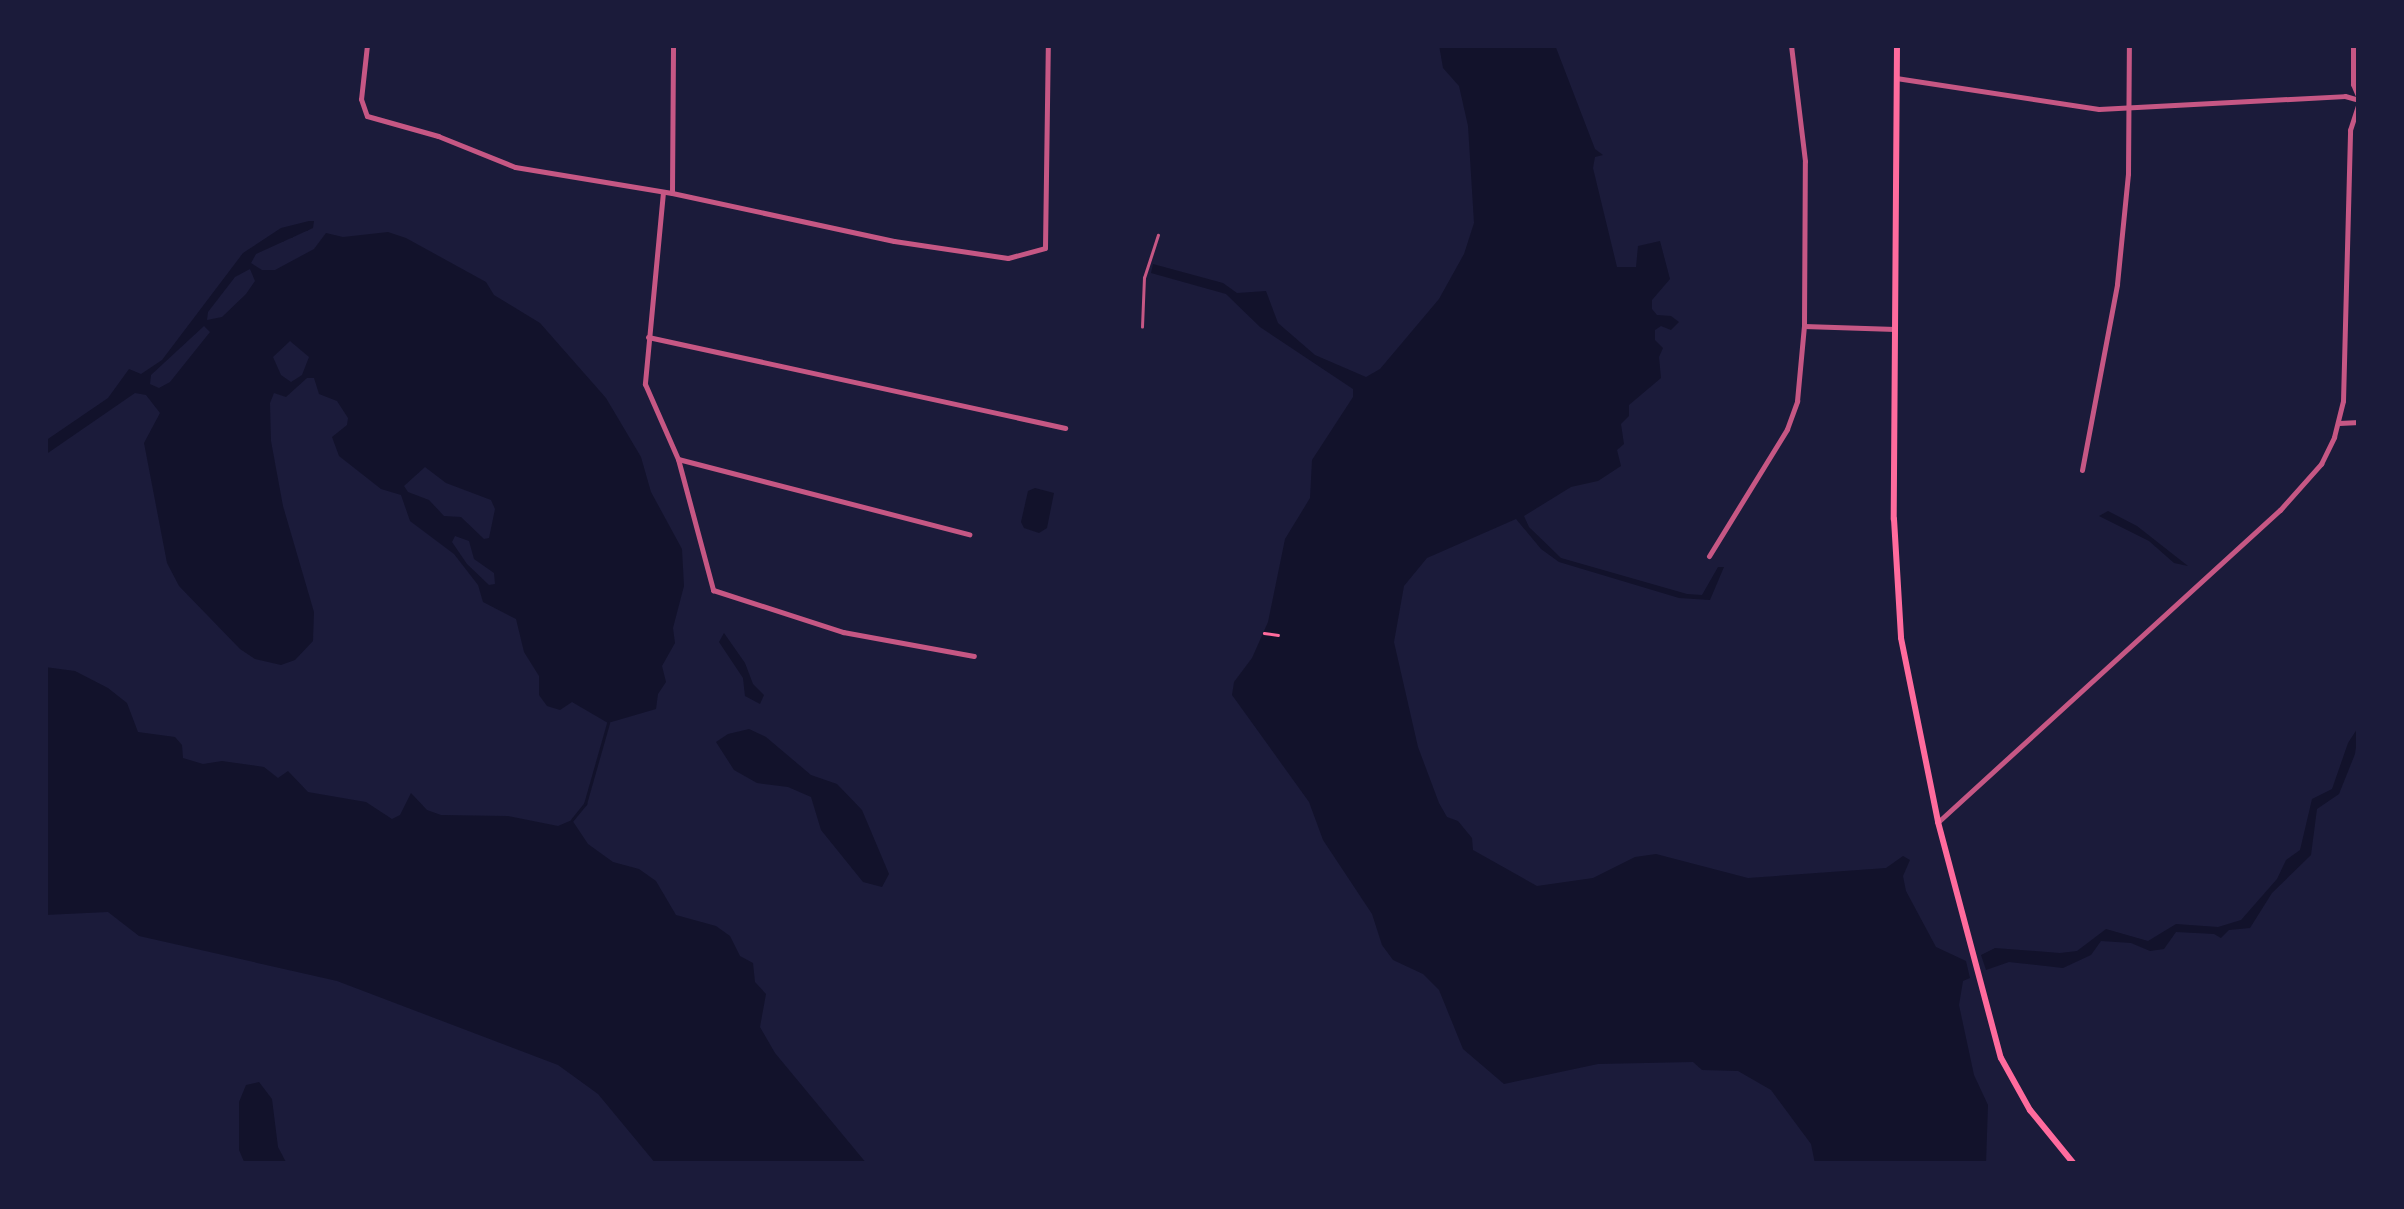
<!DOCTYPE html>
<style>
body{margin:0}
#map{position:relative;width:2404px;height:1209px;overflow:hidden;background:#1b1b3a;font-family:"Sofia Sans Condensed",sans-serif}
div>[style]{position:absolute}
.water>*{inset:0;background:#12122b}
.stream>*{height:2.5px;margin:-1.25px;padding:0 1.25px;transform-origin:1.25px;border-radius:1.25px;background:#12122b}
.path>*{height:2.5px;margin:-1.25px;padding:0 1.25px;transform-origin:1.25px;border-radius:1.25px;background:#ff6b9d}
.service>*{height:2.5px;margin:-1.25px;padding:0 1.25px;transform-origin:1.25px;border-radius:1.25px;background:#c65784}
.minor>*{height:5px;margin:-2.5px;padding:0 2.5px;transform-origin:2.5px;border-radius:2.5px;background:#c65784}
.tertiary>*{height:5px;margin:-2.5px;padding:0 2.5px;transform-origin:2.5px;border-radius:2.5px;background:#c65784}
.secondary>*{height:6px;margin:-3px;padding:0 3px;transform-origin:3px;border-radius:3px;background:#ff6b9d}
span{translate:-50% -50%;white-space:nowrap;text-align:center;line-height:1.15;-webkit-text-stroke:8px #1b1b3a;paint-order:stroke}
.frame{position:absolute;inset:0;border:48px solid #1b1b3a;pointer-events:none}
</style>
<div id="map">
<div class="water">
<div style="clip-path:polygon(1439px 45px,1555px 45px,1595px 149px,1603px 155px,1595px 157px,1593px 168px,1617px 267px,1636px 267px,1638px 246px,1660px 241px,1670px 279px,1652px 300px,1652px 309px,1657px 315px,1671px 316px,1679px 322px,1671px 330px,1661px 326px,1655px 330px,1655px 340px,1663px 348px,1659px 357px,1661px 378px,1629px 405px,1629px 416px,1621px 424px,1624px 444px,1617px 450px,1621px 466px,1598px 481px,1571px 487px,1524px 516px,1529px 527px,1561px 558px,1687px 594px,1702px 595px,1718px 567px,1724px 567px,1710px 600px,1679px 598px,1559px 562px,1541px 549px,1516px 519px,1427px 558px,1404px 586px,1394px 642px,1418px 747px,1439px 803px,1447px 817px,1458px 821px,1472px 838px,1473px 850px,1537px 886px,1593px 878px,1635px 857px,1656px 854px,1748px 878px,1886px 868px,1903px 856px,1910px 860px,1903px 876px,1906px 891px,1936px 947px,1966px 961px,1970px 978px,1963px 981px,1959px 1005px,1974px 1075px,1988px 1105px,1986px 1164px,1815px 1164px,1811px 1144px,1771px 1090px,1738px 1071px,1702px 1070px,1693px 1062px,1598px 1064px,1504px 1084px,1463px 1049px,1439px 990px,1423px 974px,1393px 960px,1382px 945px,1372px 914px,1323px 840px,1309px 802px,1232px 695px,1234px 682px,1252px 658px,1268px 622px,1285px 539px,1310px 498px,1312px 460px,1353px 397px,1353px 389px,1260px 327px,1226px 294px,1151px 273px,1153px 264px,1223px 283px,1237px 293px,1266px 291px,1278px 323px,1315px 355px,1366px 377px,1380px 369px,1439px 299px,1464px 254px,1474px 223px,1468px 126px,1459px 86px,1443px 68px)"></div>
<div style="clip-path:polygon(evenodd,309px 221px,314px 221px,313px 228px,256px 254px,251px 263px,262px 270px,275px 270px,314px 249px,326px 233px,343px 237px,388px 232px,406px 238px,486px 282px,494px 295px,540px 323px,606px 398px,641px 457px,651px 492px,682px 549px,684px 586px,673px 628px,675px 643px,662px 666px,666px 682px,658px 694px,656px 709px,608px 723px,572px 702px,560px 710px,547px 706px,539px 695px,539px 676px,524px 652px,516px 619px,483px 602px,478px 585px,454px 554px,410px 521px,401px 495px,381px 489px,339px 456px,332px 437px,347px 425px,348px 418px,337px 401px,319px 394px,314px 378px,307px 378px,286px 397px,274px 393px,270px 403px,271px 441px,283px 506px,314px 612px,313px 641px,295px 660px,281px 665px,255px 659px,240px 649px,179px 586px,167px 563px,144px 443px,160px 413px,146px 395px,135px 393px,45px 455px,45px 441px,108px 398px,129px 369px,141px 374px,162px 360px,243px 253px,281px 228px,309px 221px,250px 269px,255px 281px,246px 294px,222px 317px,207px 320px,208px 312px,235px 277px,250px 269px,309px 221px,204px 326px,210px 332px,170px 382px,159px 388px,150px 384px,151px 375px,204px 326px,309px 221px,290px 341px,309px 357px,302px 375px,291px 382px,281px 375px,273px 357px,290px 341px,309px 221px,425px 467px,446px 483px,491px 500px,495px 509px,489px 538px,484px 539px,461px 517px,444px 516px,429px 500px,408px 492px,404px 486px,425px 467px,309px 221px,455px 536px,469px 541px,474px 559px,494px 573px,495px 584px,489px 585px,467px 564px,452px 542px,455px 536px)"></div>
<div style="clip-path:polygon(1035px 488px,1054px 493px,1047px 528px,1039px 533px,1024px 528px,1021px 522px,1028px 491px)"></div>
<div style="clip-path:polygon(2108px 511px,2137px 526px,2188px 566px,2174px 563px,2149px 541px,2099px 516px)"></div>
<div style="clip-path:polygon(724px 633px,745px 663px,753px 684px,764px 695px,760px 704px,745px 696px,743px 678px,719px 642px)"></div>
<div style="clip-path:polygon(45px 667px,75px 671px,108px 688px,127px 703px,138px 732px,175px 737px,182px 745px,183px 758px,203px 764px,222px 761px,264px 767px,278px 778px,288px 771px,308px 792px,366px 802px,392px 819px,400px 815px,411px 793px,427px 810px,441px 815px,508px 816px,558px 826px,572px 820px,588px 844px,613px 862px,639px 869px,656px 881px,676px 915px,716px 926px,730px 936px,740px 956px,753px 963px,755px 982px,766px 994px,760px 1027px,775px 1053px,867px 1164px,656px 1164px,598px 1094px,558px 1065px,337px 981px,139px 936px,108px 912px,45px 915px)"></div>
<div style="clip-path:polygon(2359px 726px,2355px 754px,2339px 794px,2317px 809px,2311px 855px,2272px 893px,2250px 928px,2229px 930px,2221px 938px,2214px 934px,2176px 932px,2164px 949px,2150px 951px,2131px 943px,2101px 941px,2091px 955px,2063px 968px,2009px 962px,1986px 970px,1981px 955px,1995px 948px,2060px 953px,2077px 951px,2106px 929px,2148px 941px,2176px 924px,2218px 927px,2241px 920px,2277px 879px,2286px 860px,2300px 850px,2312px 799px,2332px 789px,2348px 743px)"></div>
<div style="clip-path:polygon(749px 729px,766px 737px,811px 775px,837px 784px,862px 810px,889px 874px,882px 887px,863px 882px,821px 830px,811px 797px,788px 787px,757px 783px,734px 770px,716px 742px,728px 734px)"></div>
<div style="clip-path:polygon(259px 1082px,272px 1099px,278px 1147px,287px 1164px,245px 1164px,239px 1150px,239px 1102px,246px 1085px)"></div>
</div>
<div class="stream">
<div style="left:572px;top:820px;width:21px;rotate:-51deg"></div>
<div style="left:585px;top:804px;width:84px;rotate:-74.1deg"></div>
</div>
<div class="path">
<div style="left:1264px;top:633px;width:14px;rotate:8deg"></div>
</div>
<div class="service">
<div style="left:1142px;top:327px;width:49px;rotate:-87.7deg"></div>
<div style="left:1144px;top:278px;width:45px;rotate:-72deg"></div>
</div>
<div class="minor">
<div style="left:367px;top:45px;width:54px;rotate:96.3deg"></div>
<div style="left:361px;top:99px;width:18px;rotate:71deg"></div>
<div style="left:367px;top:116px;width:74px;rotate:15.7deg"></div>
<div style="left:438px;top:136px;width:83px;rotate:21.9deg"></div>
<div style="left:515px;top:167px;width:159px;rotate:9.4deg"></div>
<div style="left:672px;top:193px;width:227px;rotate:12.2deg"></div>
<div style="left:894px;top:241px;width:115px;rotate:8.5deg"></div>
<div style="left:1008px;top:258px;width:38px;rotate:-15deg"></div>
<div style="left:1045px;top:248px;width:203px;rotate:-89.2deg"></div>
<div style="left:2353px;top:45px;width:39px;rotate:90deg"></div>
<div style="left:2353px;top:84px;width:15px;rotate:67deg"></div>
<div style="left:1896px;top:78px;width:205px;rotate:8.7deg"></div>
<div style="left:2099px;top:109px;width:246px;rotate:-3deg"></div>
<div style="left:2345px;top:96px;width:15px;rotate:16deg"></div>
<div style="left:663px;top:192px;width:193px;rotate:95.4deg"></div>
<div style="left:645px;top:384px;width:82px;rotate:66.3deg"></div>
<div style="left:678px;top:459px;width:136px;rotate:75deg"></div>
<div style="left:713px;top:590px;width:137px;rotate:17.9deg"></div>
<div style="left:843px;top:632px;width:133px;rotate:10.4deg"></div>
<div style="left:672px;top:192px;width:147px;rotate:-89.6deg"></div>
<div style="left:1804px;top:326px;width:91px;rotate:1.9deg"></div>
<div style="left:648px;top:337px;width:427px;rotate:12.3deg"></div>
<div style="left:2339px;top:423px;width:20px;rotate:-3deg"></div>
<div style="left:678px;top:459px;width:301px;rotate:14.5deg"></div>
<div style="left:2082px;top:470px;width:189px;rotate:-79.3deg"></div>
<div style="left:2117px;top:284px;width:111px;rotate:-84.3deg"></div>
<div style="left:2128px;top:174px;width:129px;rotate:-89.6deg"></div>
<div style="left:1709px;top:556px;width:149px;rotate:-58.4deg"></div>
<div style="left:1787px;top:429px;width:30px;rotate:-70deg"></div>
<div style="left:1797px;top:401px;width:75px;rotate:-84.7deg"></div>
<div style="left:1804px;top:326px;width:165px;rotate:-89.7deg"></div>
<div style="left:1805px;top:161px;width:117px;rotate:-96.9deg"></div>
</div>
<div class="tertiary">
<div style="left:1938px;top:822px;width:463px;rotate:-42.4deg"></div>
<div style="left:2280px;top:510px;width:62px;rotate:-48.3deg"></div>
<div style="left:2321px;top:464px;width:30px;rotate:-64deg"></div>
<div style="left:2334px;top:437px;width:37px;rotate:-76deg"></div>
<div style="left:2343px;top:401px;width:271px;rotate:-88.5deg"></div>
<div style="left:2350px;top:130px;width:29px;rotate:-72deg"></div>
</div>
<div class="secondary">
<div style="left:1897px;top:45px;width:474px;rotate:90.4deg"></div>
<div style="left:1894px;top:519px;width:119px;rotate:86.6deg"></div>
<div style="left:1901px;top:638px;width:188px;rotate:78.6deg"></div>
<div style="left:1938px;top:822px;width:244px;rotate:75.1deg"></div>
<div style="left:2001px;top:1058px;width:60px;rotate:60.9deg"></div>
<div style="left:2030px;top:1110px;width:70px;rotate:50.8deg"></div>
</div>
<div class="frame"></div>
</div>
